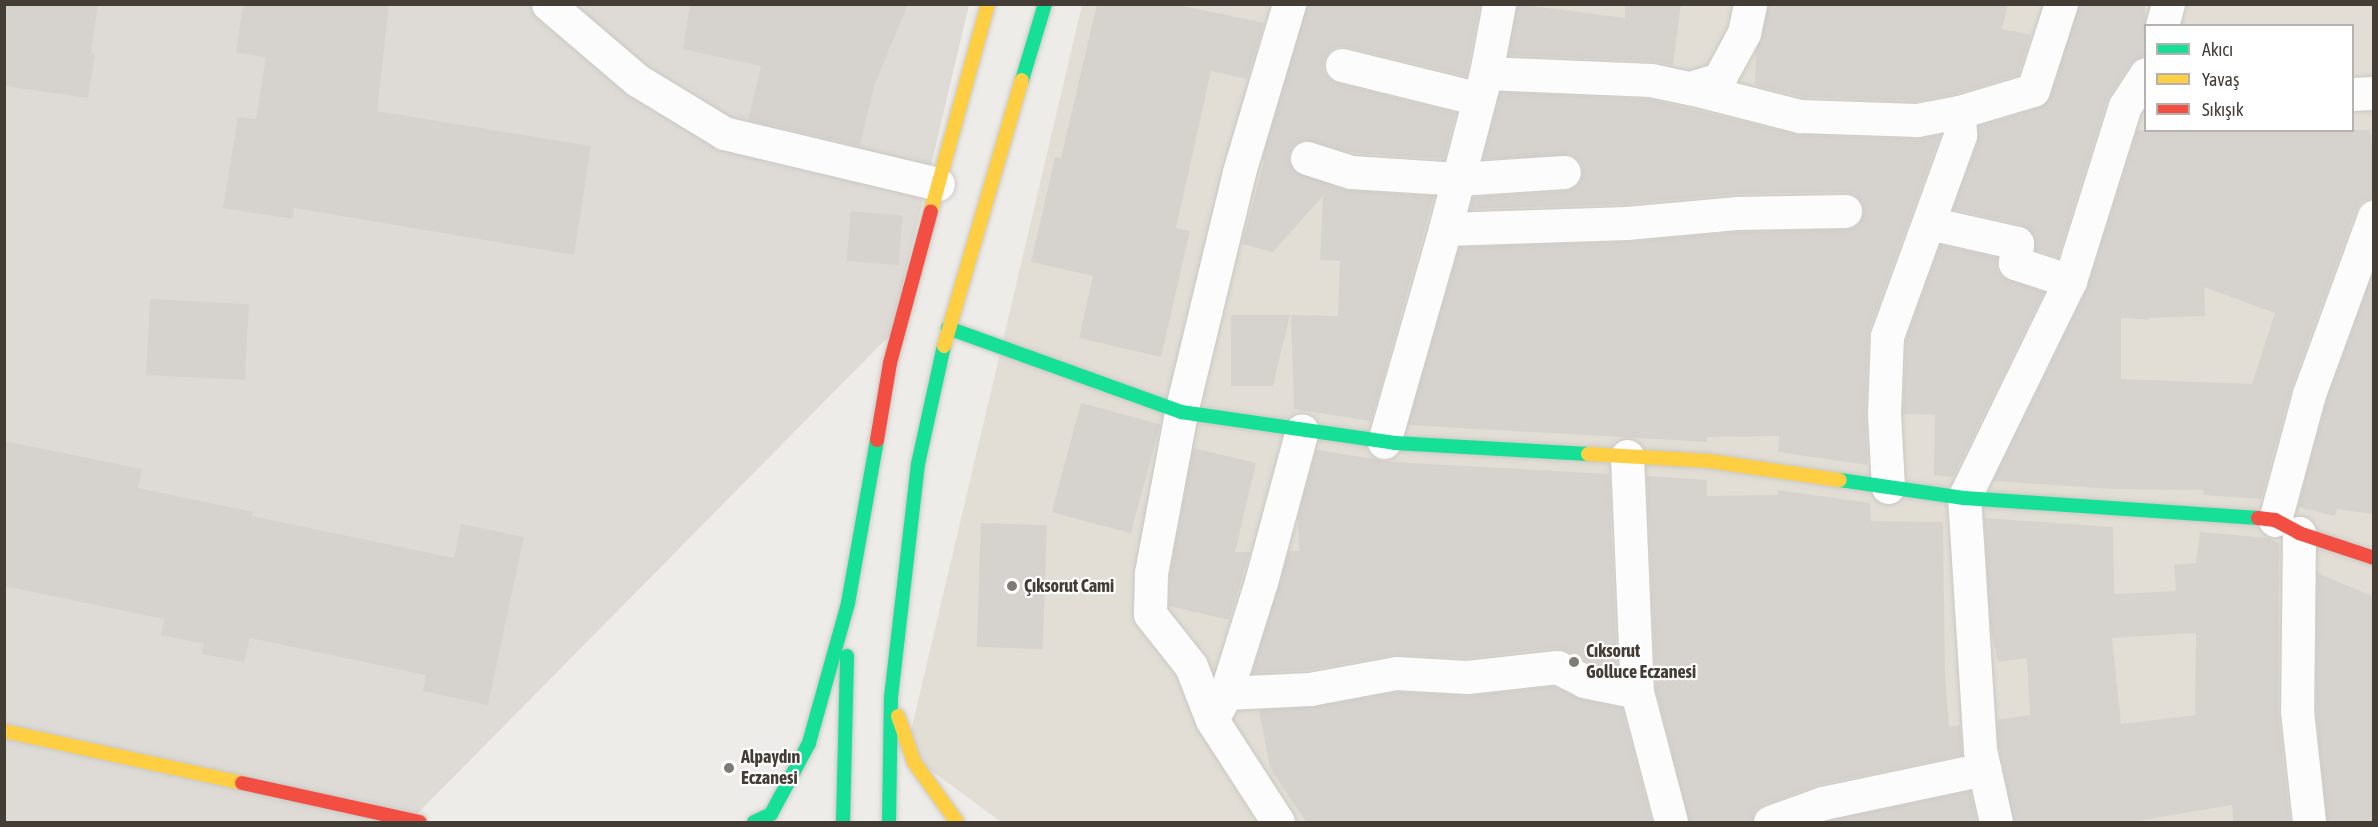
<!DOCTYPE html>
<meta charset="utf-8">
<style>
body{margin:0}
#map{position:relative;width:2378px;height:827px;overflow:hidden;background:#eeece8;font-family:"Asap Condensed",sans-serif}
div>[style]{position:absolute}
.residential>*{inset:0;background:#e2ded5}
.industrial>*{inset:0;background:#dedbd6}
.building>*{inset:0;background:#d6d3cf;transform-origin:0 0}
.roads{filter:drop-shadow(0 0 2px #cac8c4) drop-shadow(0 0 2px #cac8c4)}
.street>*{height:33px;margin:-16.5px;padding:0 16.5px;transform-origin:16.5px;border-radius:16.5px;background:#fcfcfc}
.fast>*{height:14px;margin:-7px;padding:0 7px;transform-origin:7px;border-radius:7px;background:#16e098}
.slow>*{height:14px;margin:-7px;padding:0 7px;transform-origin:7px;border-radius:7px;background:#ffcf43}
.jam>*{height:14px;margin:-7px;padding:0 7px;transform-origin:7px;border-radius:7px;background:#f24e42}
.dots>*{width:16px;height:16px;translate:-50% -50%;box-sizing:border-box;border:3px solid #fff;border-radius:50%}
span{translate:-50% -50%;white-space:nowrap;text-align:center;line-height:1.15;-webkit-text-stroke:4.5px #fff;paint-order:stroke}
.poi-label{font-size:18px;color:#433d35;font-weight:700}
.left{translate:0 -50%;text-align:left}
.frame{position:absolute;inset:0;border:6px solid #433d35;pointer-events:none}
.legend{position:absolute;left:2144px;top:24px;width:210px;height:108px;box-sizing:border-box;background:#fff;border:2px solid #b4b1ae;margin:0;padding:8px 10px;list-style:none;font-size:18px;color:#433d35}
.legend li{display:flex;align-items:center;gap:12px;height:30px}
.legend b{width:30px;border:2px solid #b4b1ae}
</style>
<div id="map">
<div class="residential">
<div style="clip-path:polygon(evenodd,1082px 5px,2373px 5px,2373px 822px,1001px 822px,906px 752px,1082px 5px,2146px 26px,2352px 26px,2352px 130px,2146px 130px,2146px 26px)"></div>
</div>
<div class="industrial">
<div style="clip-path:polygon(5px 5px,969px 5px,891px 334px,409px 822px,5px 822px)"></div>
</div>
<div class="building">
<div style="clip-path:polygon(4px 4px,98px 4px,91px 53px,95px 54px,88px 98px,4px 86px)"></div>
<div style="clip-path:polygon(243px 4px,389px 4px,377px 111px,591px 146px,574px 255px,294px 208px,293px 219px,223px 208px,238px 117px,256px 119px,266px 57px,236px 53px)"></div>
<div style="clip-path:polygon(690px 4px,908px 4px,874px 86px,860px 146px,748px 120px,761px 66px,683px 49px)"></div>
<div style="clip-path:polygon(1097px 4px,1173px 4px,1264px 23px,1247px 79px,1211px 71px,1176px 228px,1190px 231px,1161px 357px,1079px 338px,1093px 276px,1031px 262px,1055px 157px,1061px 158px)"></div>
<div style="clip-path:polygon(1307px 4px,1480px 4px,1466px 76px,1347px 47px,1337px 47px,1329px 52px,1324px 61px,1324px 71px,1329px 78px,1337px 83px,1456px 113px,1444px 159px,1354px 153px,1304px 140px,1295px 144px,1289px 153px,1289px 163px,1294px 171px,1345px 190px,1434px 196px,1371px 421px,1294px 409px,1291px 315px,1338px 316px,1340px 261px,1320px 260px,1323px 196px,1273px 252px,1242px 244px,1264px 161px,1262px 160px)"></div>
<div style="clip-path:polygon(1517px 4px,1625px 18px,1625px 4px,1681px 4px,1673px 65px,1652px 61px,1508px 55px)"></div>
<div style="clip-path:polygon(1768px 4px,2008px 4px,2002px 29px,2031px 35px,2018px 75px,1955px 94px,1916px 101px,1803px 97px,1755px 85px,1756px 50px,1762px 37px)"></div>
<div style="clip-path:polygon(2079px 4px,2145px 4px,2145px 55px,2131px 63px,2107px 100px,2058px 257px,2035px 250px,2034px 236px,2022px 225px,1953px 209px,1978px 141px,1978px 126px,2038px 108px,2051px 96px)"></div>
<div style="clip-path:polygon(1500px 92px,1649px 99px,1799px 135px,1917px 139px,1940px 135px,1869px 330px,1865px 412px,1868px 465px,1778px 452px,1779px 436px,1707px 437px,1707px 442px,1408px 425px,1459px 247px,1628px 242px,1737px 232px,1845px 230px,1855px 227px,1862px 220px,1864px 210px,1861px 201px,1854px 194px,1845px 192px,1736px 194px,1626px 204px,1470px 209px,1473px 197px,1565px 191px,1575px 187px,1581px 180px,1583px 170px,1580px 162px,1572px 155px,1483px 159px)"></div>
<div style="clip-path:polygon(evenodd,2137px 130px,2370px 130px,2373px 149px,2373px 198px,2362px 201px,2356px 210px,2291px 388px,2261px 499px,2203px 495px,2204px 490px,2113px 489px,1993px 481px,2087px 289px,2137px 130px,2204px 287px,2275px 313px,2252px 384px,2121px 379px,2121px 318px,2149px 320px,2149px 318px,2205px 316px,2204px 287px)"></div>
<div style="left:851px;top:211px;width:52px;height:50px;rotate:5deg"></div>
<div style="clip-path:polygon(1940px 245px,1997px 258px,1997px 269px,2002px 277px,2044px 292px,1953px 477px,1934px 475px,1935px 415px,1903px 414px,1906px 340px)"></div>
<div style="clip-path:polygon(2373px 272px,2373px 514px,2337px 509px,2335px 516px,2298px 507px,2327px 400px)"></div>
<div style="left:150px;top:299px;width:99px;height:76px;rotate:3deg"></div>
<div style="clip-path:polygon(1231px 315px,1290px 315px,1273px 386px,1231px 386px)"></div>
<div style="left:1081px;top:403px;width:82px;height:113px;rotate:15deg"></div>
<div style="clip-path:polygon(4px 441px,142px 469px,138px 488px,253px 512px,252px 516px,454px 558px,461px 524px,524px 537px,488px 705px,423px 691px,426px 675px,250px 638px,244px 662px,202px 654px,204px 644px,161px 635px,164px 619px,4px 586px)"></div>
<div style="clip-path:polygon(1193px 448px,1256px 463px,1235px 552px,1250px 552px,1229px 620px,1169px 606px,1170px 575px)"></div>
<div style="clip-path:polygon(1316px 450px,1394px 462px,1609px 474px,1617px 669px,1590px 663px,1566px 650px,1555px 648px,1466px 658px,1393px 655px,1308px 670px,1252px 673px,1289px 551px,1299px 551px,1298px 517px)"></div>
<div style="clip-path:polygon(1647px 476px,1707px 480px,1707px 496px,1778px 495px,1778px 490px,1870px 503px,1871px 521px,1943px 522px,1945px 675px,1949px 727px,1960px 725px,1962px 755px,1817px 785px,1763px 805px,1755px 810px,1752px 822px,1689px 822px,1656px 689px)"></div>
<div style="clip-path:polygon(evenodd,1984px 518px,2113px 527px,2114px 594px,2176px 591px,2174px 565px,2196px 563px,2200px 532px,2269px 538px,2279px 544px,2278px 711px,2290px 822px,2233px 822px,2232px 805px,2131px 822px,2014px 822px,1999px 747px,1997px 720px,2030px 715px,2027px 658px,1998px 662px,1991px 629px,1984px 518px,2196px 633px,2195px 715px,2121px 724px,2112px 638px,2196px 633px)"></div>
<div style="left:981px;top:523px;width:66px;height:124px;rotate:2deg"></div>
<div style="clip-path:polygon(2317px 573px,2373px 596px,2373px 822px,2327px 822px,2316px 710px)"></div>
<div style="clip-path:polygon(1553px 686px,1580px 699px,1622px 708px,1652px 822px,1306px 822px,1270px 768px,1259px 710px,1313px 707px,1397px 692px,1469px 696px)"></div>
<div style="clip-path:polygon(1970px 791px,1977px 822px,1824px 822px,1828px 821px)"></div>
</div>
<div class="roads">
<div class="street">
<div style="left:548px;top:4px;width:117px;rotate:40.5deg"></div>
<div style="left:637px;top:80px;width:102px;rotate:31.3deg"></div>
<div style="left:724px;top:133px;width:220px;rotate:13.4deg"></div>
<div style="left:2162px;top:26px;width:23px;rotate:-75deg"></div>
<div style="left:1342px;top:65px;width:141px;rotate:13.9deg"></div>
<div style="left:1486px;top:73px;width:165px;rotate:2.4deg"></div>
<div style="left:1651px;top:80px;width:40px;rotate:12deg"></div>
<div style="left:1690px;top:88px;width:30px;rotate:-17deg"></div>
<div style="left:1719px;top:79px;width:52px;rotate:-61.5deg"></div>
<div style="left:1744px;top:33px;width:30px;rotate:-78deg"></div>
<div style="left:1690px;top:88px;width:114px;rotate:14.3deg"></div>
<div style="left:1800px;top:116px;width:117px;rotate:2deg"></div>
<div style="left:1917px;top:120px;width:43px;rotate:-10.8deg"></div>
<div style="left:1959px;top:112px;width:77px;rotate:-16.6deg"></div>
<div style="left:2033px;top:90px;width:90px;rotate:-72deg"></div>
<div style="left:2352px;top:94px;width:22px;rotate:-3deg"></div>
<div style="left:1307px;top:158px;width:46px;rotate:17.7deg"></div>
<div style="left:1351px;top:172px;width:107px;rotate:3.7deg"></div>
<div style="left:1458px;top:179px;width:106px;rotate:-3.8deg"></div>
<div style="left:1929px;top:223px;width:90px;rotate:12.8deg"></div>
<div style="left:2017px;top:243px;width:20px;rotate:96deg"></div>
<div style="left:2015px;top:263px;width:58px;rotate:18.1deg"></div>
<div style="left:1445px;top:229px;width:182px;rotate:-1.9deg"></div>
<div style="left:1627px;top:223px;width:109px;rotate:-5.2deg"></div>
<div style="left:1736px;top:213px;width:109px;rotate:-1.1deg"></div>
<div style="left:1384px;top:442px;width:222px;rotate:-74deg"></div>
<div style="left:1445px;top:229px;width:161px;rotate:-75.3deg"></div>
<div style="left:1486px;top:73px;width:70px;rotate:-79.3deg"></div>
<div style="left:1627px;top:456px;width:236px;rotate:87.6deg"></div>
<div style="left:1637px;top:692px;width:134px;rotate:75.3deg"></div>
<div style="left:1888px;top:487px;width:74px;rotate:-93.1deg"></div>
<div style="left:1884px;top:413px;width:77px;rotate:-87.8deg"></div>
<div style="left:1887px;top:336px;width:214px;rotate:-70deg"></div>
<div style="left:1960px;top:135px;width:23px;rotate:-92deg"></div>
<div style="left:2275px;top:520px;width:131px;rotate:-74.9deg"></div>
<div style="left:2309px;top:394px;width:189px;rotate:-69.9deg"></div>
<div style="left:2299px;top:533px;width:178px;rotate:90.6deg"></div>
<div style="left:2297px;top:711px;width:112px;rotate:83.8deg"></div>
<div style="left:1226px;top:693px;width:84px;rotate:-2.7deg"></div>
<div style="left:1310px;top:689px;width:87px;rotate:-10.5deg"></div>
<div style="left:1396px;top:673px;width:71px;rotate:3.2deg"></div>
<div style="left:1467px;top:677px;width:91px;rotate:-6.3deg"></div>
<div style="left:1557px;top:667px;width:30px;rotate:27deg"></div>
<div style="left:1584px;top:681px;width:54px;rotate:11.7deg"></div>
<div style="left:1216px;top:712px;width:21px;rotate:-62deg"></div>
<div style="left:1226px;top:693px;width:116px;rotate:-72.5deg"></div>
<div style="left:1261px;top:582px;width:157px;rotate:-74.9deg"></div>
<div style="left:1278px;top:822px;width:121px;rotate:-122.9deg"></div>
<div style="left:1212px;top:720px;width:58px;rotate:-111.3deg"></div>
<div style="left:1191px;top:666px;width:66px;rotate:-128.3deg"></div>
<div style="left:1150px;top:614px;width:41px;rotate:-88.6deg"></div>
<div style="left:1151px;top:573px;width:164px;rotate:-79.4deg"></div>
<div style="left:1181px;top:412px;width:247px;rotate:-76.4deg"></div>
<div style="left:1239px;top:172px;width:175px;rotate:-73.4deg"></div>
<div style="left:1770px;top:822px;width:56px;rotate:-19.7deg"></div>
<div style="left:1823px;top:803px;width:165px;rotate:-11.9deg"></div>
<div style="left:1996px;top:822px;width:74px;rotate:-102.5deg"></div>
<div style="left:1980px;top:750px;width:253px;rotate:-93.6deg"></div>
<div style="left:1964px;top:498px;width:242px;rotate:-64deg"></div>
<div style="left:2070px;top:281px;width:183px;rotate:-72.6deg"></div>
<div style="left:2125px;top:106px;width:38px;rotate:-57deg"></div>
</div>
<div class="fast">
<div style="left:1022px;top:80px;width:79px;rotate:-73.2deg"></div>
<div style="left:948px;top:328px;width:248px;rotate:19.8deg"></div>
<div style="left:1181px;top:412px;width:216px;rotate:8.2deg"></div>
<div style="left:1395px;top:443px;width:193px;rotate:3.3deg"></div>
<div style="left:1840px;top:480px;width:125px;rotate:8.3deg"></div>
<div style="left:1964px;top:498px;width:295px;rotate:3.9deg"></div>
<div style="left:754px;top:822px;width:19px;rotate:-25deg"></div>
<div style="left:771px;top:814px;width:81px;rotate:-61.8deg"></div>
<div style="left:809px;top:743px;width:145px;rotate:-74.4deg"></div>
<div style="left:848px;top:603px;width:166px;rotate:-79.9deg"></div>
<div style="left:843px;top:822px;width:166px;rotate:-88.6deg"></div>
<div style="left:889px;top:822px;width:125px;rotate:-89.1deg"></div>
<div style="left:891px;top:697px;width:235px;rotate:-83.4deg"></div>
<div style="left:918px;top:464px;width:121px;rotate:-77.6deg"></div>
</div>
<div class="slow">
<div style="left:931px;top:211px;width:215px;rotate:-74.6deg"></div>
<div style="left:944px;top:346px;width:277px;rotate:-73.7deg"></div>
<div style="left:1588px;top:454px;width:121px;rotate:3.3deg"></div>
<div style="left:1709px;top:461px;width:132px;rotate:8.3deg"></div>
<div style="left:898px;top:716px;width:49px;rotate:70.8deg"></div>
<div style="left:914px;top:762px;width:74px;rotate:54.4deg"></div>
<div style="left:4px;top:731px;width:244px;rotate:12.3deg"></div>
</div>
<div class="jam">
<div style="left:877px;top:440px;width:78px;rotate:-80.4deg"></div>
<div style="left:890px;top:363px;width:157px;rotate:-74.9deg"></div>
<div style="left:2258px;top:518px;width:17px;rotate:7deg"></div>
<div style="left:2275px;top:520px;width:27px;rotate:28deg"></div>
<div style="left:2299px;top:533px;width:79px;rotate:18.4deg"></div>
<div style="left:242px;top:783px;width:182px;rotate:12.4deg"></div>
</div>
</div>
<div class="dots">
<div style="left:1012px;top:586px;background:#7f7a74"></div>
<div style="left:1574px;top:662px;background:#7f7a74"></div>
<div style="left:729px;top:768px;background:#7f7a74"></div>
</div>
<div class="poi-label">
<span class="left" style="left:1024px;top:586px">Çıksorut Cami</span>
<span class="left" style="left:1586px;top:662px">Cıksorut<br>Golluce Eczanesi</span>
<span class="left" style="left:741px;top:768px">Alpaydın<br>Eczanesi</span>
</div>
<div class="frame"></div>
<ul class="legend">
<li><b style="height:8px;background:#16e098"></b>Akıcı</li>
<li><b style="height:8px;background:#ffcf43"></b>Yavaş</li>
<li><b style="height:8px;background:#f24e42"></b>Sıkışık</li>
</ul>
</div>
